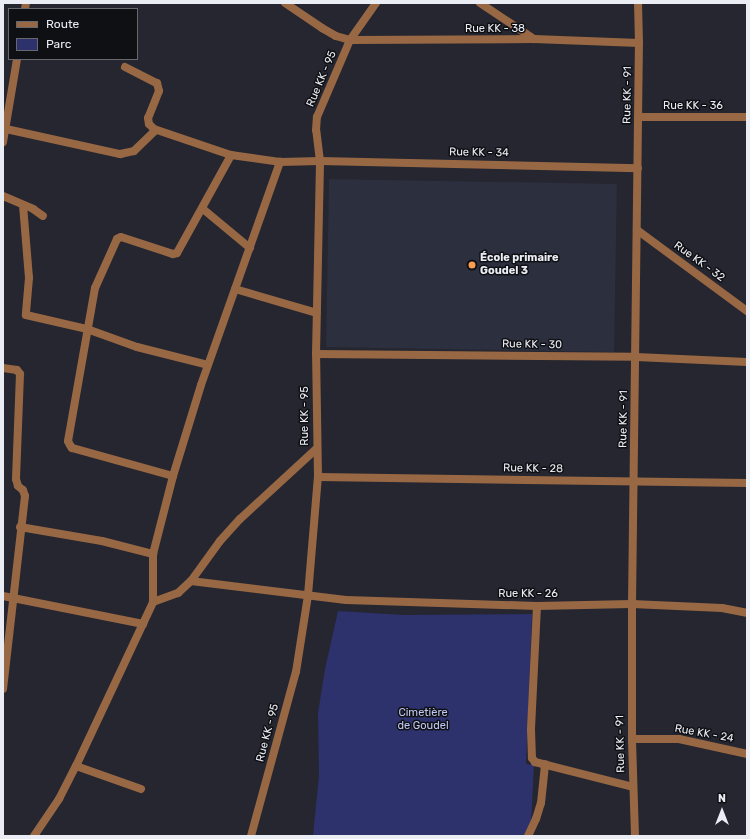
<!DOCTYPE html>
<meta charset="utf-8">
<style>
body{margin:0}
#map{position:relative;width:750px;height:839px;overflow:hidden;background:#252630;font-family:Rubik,sans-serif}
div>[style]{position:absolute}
.built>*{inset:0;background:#2c2f3e;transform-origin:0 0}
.green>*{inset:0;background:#2d316c}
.minor>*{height:8px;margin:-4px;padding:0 4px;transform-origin:4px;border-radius:4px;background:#986844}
.dots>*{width:11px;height:11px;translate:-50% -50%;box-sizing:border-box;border:2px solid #0f1014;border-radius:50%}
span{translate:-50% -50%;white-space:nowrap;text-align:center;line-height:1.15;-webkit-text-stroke:3px #0f1014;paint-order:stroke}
.street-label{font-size:11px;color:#ebedf4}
.poi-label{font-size:11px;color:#ebedf4;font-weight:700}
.left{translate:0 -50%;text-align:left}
.park-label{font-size:11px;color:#c2c9f3}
.frame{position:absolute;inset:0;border:4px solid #ebedf4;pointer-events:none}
.legend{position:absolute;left:8px;top:8px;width:130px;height:52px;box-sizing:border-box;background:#0f1014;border:1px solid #67686e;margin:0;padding:5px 7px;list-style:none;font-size:12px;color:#ebedf4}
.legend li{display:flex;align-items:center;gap:8px;height:20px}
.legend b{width:20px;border:1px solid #67686e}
.north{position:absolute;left:702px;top:791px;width:40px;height:40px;-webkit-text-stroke:3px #0f1014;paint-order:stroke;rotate:0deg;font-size:11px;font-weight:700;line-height:16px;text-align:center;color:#ebedf4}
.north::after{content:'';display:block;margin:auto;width:14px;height:18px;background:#ebedf4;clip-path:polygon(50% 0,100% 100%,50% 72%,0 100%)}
</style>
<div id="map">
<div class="built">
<div style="left:329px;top:179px;width:288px;height:168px;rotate:1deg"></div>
</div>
<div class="green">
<div style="clip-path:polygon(338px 611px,404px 615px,532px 614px,526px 764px,534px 765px,531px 823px,524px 836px,313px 836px,319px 775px,318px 713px,325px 669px)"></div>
</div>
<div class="minor">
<div style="left:285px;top:3px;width:45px;rotate:34deg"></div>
<div style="left:322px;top:28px;width:16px;rotate:30deg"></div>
<div style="left:336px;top:36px;width:15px;rotate:16deg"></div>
<div style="left:350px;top:40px;width:184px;rotate:-0.3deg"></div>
<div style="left:534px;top:39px;width:105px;rotate:2.2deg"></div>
<div style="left:480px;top:3px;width:65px;rotate:33.7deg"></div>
<div style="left:25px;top:9px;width:6px;rotate:-81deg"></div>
<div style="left:125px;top:67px;width:36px;rotate:27deg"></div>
<div style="left:157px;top:83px;width:8px;rotate:76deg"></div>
<div style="left:159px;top:91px;width:29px;rotate:112deg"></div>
<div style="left:148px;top:118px;width:6px;rotate:81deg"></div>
<div style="left:149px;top:124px;width:7px;rotate:45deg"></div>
<div style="left:154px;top:129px;width:81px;rotate:18.7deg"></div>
<div style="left:231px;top:155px;width:49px;rotate:8.1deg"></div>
<div style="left:280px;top:162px;width:40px;rotate:-1.4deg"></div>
<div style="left:320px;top:161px;width:318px;rotate:1.3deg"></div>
<div style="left:638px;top:117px;width:109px"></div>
<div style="left:6px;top:129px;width:117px;rotate:12.4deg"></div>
<div style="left:120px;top:154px;width:14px;rotate:-12deg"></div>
<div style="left:134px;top:151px;width:30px;rotate:-44deg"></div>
<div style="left:3px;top:142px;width:84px;rotate:-80.4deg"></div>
<div style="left:3px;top:196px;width:33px;rotate:23deg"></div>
<div style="left:33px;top:209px;width:12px;rotate:35deg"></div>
<div style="left:23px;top:205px;width:73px;rotate:85.3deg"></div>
<div style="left:29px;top:278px;width:37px;rotate:95deg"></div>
<div style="left:26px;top:315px;width:63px;rotate:12.9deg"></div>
<div style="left:87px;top:329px;width:53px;rotate:19.8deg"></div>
<div style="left:137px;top:347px;width:73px;rotate:14.2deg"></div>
<div style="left:203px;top:209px;width:61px;rotate:39.7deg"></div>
<div style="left:637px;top:230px;width:137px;rotate:36.4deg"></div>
<div style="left:235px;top:289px;width:85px;rotate:16.3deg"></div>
<div style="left:316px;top:354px;width:320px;rotate:0.5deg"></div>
<div style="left:636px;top:357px;width:111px;rotate:2.6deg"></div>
<div style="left:3px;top:368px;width:14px;rotate:8deg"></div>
<div style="left:17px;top:370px;width:5px;rotate:53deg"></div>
<div style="left:20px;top:374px;width:105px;rotate:92.2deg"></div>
<div style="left:16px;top:479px;width:7px;rotate:74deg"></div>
<div style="left:18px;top:486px;width:6px;rotate:39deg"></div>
<div style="left:23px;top:490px;width:6px;rotate:72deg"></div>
<div style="left:25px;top:496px;width:194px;rotate:96.5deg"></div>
<div style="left:173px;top:476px;width:105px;rotate:-164.5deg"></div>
<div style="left:72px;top:448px;width:4px;rotate:-124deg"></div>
<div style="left:70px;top:445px;width:4px;rotate:-117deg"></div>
<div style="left:68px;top:441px;width:155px;rotate:-80deg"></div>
<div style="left:95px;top:288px;width:54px;rotate:-65.8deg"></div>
<div style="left:117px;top:239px;width:4px;rotate:-27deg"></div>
<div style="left:121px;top:237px;width:55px;rotate:18.1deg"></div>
<div style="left:173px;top:254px;width:4px;rotate:-14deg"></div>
<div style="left:177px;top:253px;width:112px;rotate:-61.1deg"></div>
<div style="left:318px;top:477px;width:429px;rotate:0.8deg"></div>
<div style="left:20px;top:527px;width:83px;rotate:9.7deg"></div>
<div style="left:102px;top:541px;width:53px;rotate:14.3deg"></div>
<div style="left:191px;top:581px;width:156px;rotate:7deg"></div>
<div style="left:346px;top:600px;width:191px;rotate:1.8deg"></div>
<div style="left:537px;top:606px;width:95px;rotate:-1.2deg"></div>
<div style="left:632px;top:604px;width:90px;rotate:2.5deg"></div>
<div style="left:722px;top:608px;width:25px;rotate:11deg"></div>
<div style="left:3px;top:596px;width:143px;rotate:11.3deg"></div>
<div style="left:153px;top:602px;width:48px;rotate:-90deg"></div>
<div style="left:153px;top:554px;width:81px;rotate:-75.6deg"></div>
<div style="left:173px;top:476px;width:95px;rotate:-72.9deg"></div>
<div style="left:201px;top:385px;width:237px;rotate:-70.5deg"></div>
<div style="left:537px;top:606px;width:124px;rotate:92.8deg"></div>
<div style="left:531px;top:730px;width:28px;rotate:88deg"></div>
<div style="left:532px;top:758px;width:5px;rotate:53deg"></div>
<div style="left:535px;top:762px;width:101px;rotate:14.3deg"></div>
<div style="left:632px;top:739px;width:47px"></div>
<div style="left:679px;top:739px;width:70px;rotate:12.4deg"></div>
<div style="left:76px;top:766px;width:69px;rotate:19.5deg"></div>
<div style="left:34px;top:836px;width:45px;rotate:-56deg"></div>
<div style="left:59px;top:799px;width:37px;rotate:-63deg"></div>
<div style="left:76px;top:766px;width:181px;rotate:-64.8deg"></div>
<div style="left:153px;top:602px;width:27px;rotate:-20deg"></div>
<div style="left:178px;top:593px;width:18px;rotate:-43deg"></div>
<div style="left:191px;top:581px;width:49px;rotate:-54.1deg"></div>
<div style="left:220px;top:541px;width:30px;rotate:-48deg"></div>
<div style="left:240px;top:519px;width:103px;rotate:-42.6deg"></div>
<div style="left:251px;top:836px;width:170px;rotate:-74.7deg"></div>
<div style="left:296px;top:672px;width:78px;rotate:-81.1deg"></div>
<div style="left:308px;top:595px;width:118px;rotate:-85.2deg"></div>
<div style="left:318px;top:477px;width:123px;rotate:-90.9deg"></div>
<div style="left:316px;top:354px;width:193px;rotate:-88.8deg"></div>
<div style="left:320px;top:161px;width:31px;rotate:-97deg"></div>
<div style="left:316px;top:130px;width:13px;rotate:-86deg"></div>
<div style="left:317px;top:117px;width:84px;rotate:-66.8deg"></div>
<div style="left:350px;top:40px;width:45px;rotate:-54.9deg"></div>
<div style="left:528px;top:836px;width:19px;rotate:-65deg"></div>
<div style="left:536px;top:819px;width:17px;rotate:-73deg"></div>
<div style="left:541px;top:803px;width:39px;rotate:-84deg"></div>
<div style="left:635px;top:836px;width:97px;rotate:-91.8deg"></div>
<div style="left:632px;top:739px;width:135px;rotate:-90deg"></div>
<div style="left:632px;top:604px;width:561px;rotate:-89.29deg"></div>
<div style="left:639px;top:43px;width:40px;rotate:-91.4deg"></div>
</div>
<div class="dots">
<div style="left:472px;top:265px;background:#fc9e52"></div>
</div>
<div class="street-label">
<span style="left:495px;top:29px">Rue KK - 38</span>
<span style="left:322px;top:79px;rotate:-67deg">Rue KK - 95</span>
<span style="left:628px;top:95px;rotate:-89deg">Rue KK - 91</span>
<span style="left:693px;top:106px">Rue KK - 36</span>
<span style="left:479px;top:153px;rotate:1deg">Rue KK - 34</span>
<span style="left:699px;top:262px;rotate:36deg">Rue KK - 32</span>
<span style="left:532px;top:345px;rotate:1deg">Rue KK - 30</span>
<span style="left:305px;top:416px;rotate:-90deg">Rue KK - 95</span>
<span style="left:624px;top:419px;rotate:-89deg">Rue KK - 91</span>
<span style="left:533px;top:469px;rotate:1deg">Rue KK - 28</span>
<span style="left:528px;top:594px">Rue KK - 26</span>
<span style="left:268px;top:733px;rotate:-75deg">Rue KK - 95</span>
<span style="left:704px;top:734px;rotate:10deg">Rue KK - 24</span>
<span style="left:621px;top:744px;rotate:-91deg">Rue KK - 91</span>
</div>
<div class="poi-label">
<span class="left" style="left:480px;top:265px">École primaire<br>Goudel 3</span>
</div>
<div class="park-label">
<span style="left:423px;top:720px">Cimetière<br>de Goudel</span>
</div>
<div class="frame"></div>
<ul class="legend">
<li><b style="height:5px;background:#986844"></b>Route</li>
<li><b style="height:11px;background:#2d316c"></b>Parc</li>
</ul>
<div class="north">N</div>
</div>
